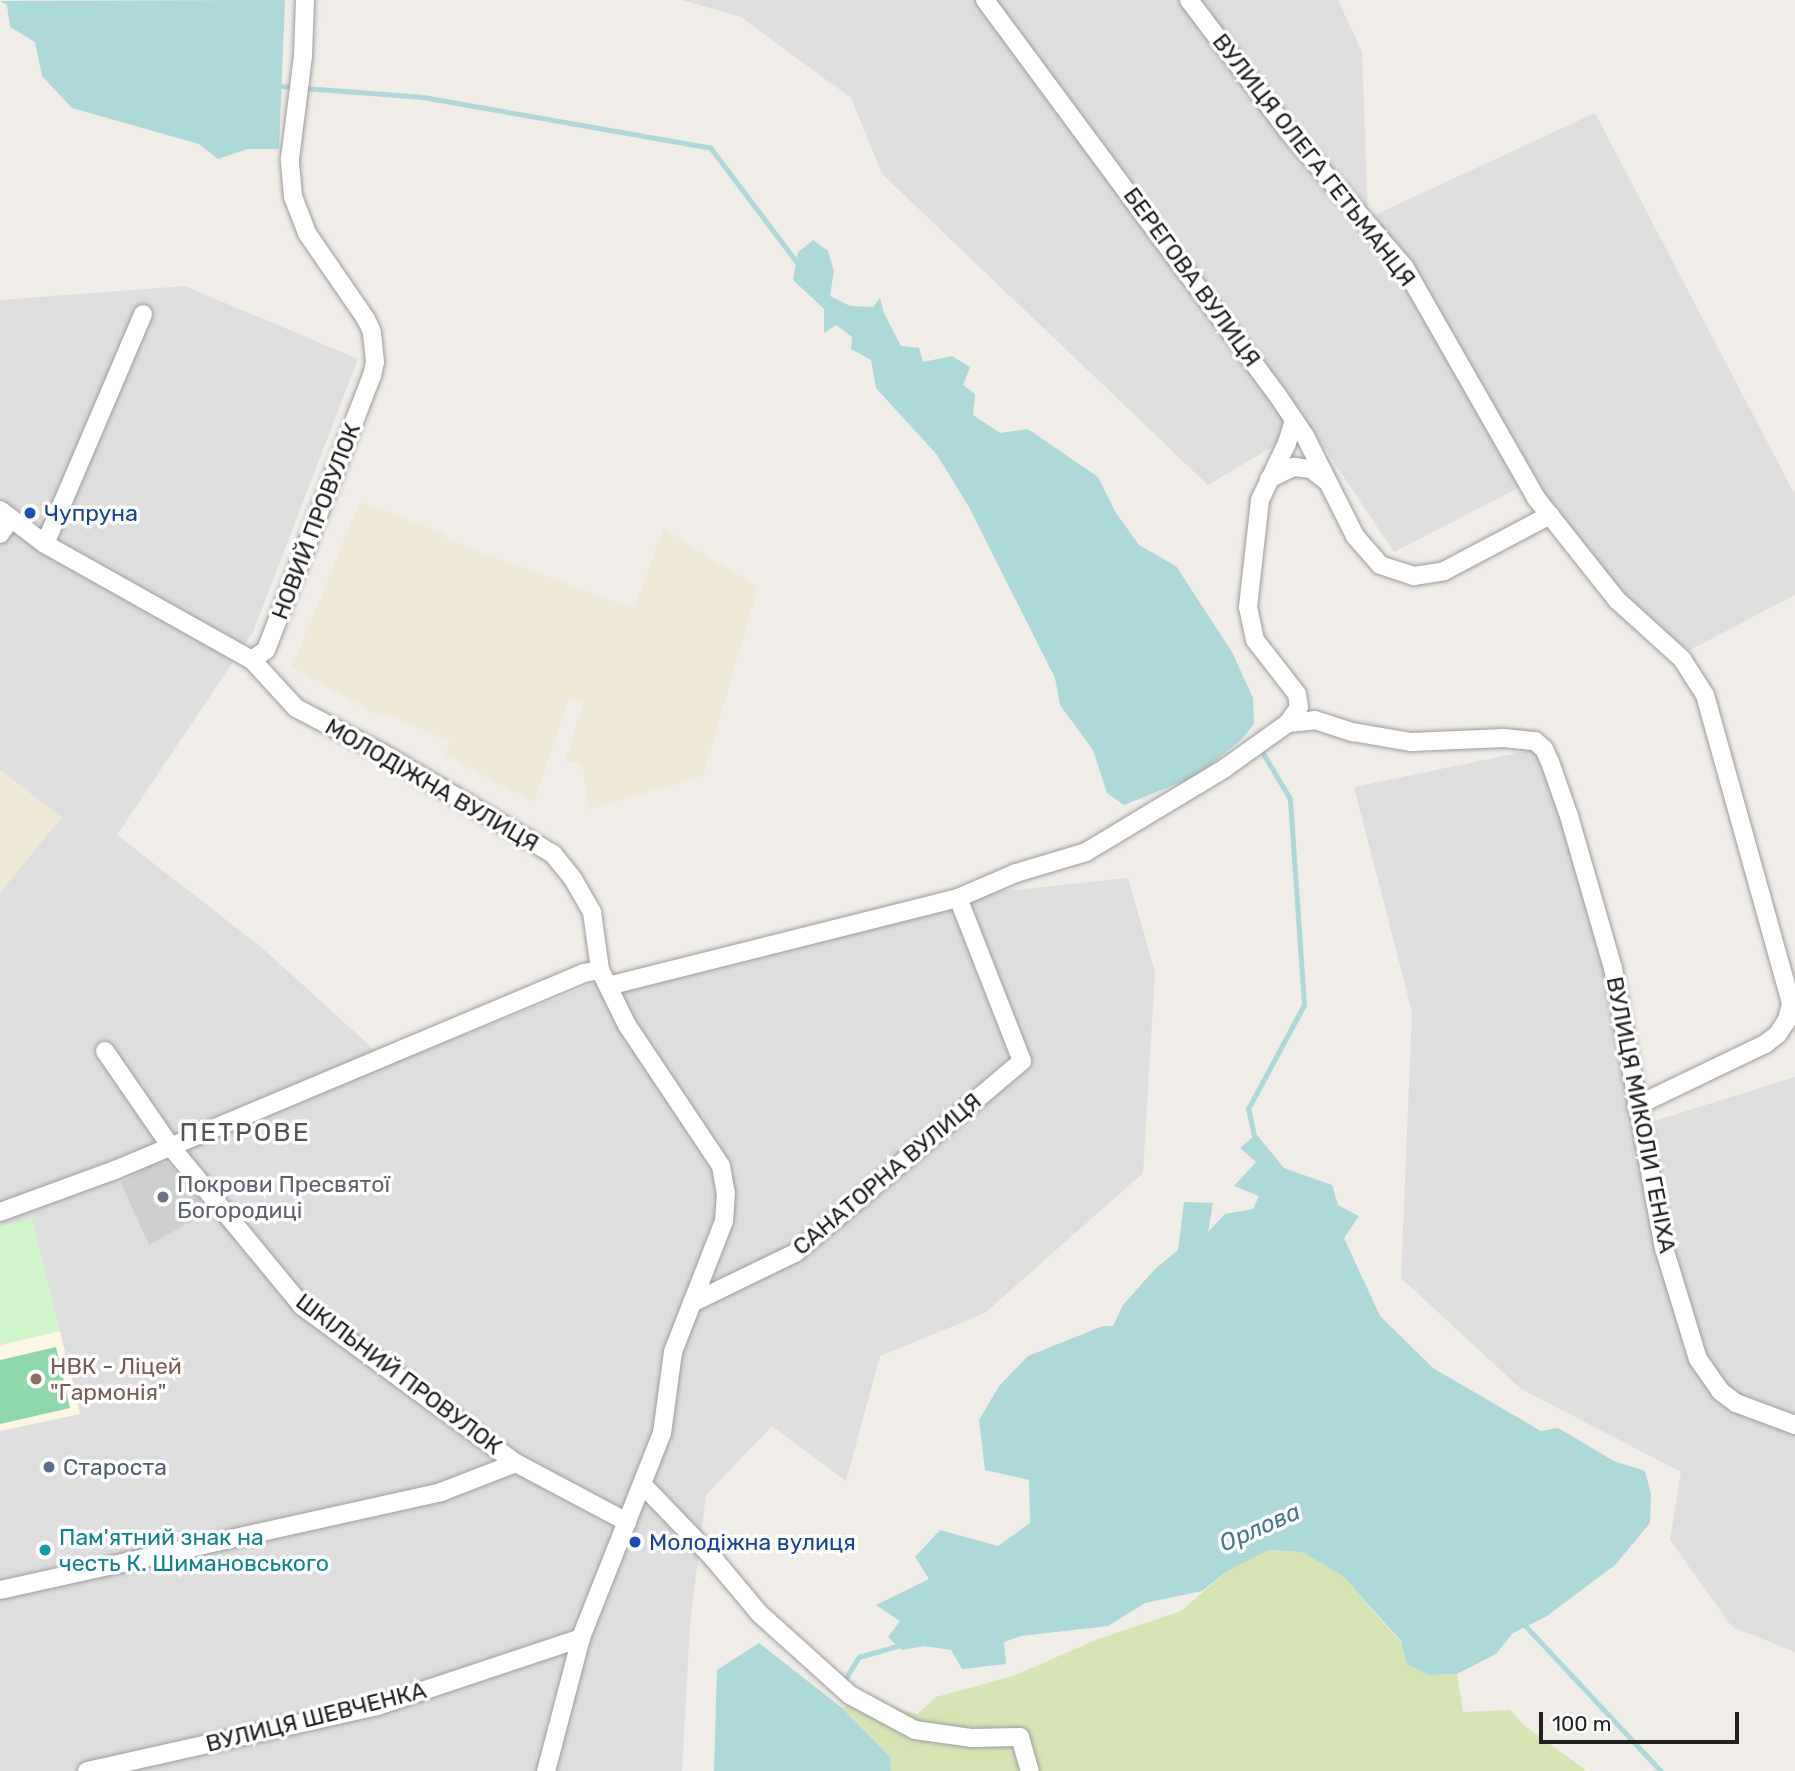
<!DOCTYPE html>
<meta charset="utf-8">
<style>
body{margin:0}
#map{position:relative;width:1795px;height:1771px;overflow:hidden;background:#f0ece8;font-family:Rubik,sans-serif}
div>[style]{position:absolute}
.residential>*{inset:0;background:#dfdede}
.education>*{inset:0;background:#fcf7e5}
.religious>*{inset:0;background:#cfcfcf}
.farmland>*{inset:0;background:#ede9d6}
.grass>*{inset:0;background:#d7e5b4}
.park>*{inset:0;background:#d1f5cb}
.pitch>*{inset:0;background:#8fd7ab}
.water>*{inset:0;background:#add9d9}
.stream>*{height:4.5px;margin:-2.25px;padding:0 2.25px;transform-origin:2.25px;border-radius:2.25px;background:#add9d9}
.roads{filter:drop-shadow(0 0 2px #9e9e9e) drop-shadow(0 0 2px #9e9e9e)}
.minor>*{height:18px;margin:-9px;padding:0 9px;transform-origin:9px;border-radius:9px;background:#fff}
.dots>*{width:19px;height:19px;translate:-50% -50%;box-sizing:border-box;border:4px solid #fff;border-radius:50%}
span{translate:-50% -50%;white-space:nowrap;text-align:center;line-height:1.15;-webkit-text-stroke:7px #fff;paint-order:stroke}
.street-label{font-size:23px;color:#212121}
.transit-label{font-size:23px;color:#164399}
.left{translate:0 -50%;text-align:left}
.worship-label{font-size:23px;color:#5b616d}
.education-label{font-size:23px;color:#785e54}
.service-label{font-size:23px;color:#4e5e75}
.culture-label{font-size:23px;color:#0d838f}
.water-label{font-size:24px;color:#48778a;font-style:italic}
.quarter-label{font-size:26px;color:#545454;letter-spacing:2px}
.scale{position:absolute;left:1539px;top:1712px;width:200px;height:32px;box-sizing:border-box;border:4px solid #212121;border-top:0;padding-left:9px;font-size:21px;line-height:24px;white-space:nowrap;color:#212121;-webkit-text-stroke:5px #fff;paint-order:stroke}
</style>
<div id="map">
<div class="residential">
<div style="clip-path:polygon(682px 0,1338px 0,1362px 52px,1368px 218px,1595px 113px,1795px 495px,1795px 595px,1690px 650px,1634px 612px,1530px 482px,1394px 552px,1309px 425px,1208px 485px,882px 174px,851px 98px,741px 17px)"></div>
<div style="clip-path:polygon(185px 286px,358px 359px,253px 632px,117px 835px,260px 946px,390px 1064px,592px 984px,897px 902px,1128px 878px,1155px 972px,1143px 1173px,985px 1313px,880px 1356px,846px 1481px,772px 1426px,706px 1495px,690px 1624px,682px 1771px,0 1771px,0 300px)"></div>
<div style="clip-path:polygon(1542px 748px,1598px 938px,1635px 1127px,1795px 1077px,1795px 1652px,1732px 1627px,1670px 1540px,1681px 1472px,1521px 1389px,1401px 1278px,1412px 1012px,1354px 787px)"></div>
</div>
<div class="education">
<div style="clip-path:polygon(60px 1331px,80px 1414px,0 1431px,0 1345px)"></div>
</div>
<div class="religious">
<div style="clip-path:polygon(168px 1163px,210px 1211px,149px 1245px,121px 1183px,153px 1164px)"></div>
</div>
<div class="farmland">
<div style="clip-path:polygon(360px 502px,447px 534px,446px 539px,634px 609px,663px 529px,758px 587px,703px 776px,589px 809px,582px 763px,565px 762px,583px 703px,569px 698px,534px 802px,445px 755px,451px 742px,384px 713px,381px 717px,292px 667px)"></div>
<div style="clip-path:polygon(0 770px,62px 817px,0 893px)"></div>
</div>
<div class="grass">
<div style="clip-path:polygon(1267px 1550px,1302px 1552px,1343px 1576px,1429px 1675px,1457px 1674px,1463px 1712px,1510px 1710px,1525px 1726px,1587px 1771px,891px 1771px,890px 1757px,842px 1708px,866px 1695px,891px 1707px,917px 1714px,936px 1697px,1013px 1676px,1098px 1639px,1181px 1611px,1226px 1572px)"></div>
</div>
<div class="park">
<div style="clip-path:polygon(32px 1218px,60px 1331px,0 1345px,0 1226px)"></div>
</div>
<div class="pitch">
<div style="clip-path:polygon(56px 1347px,70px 1408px,0 1424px,0 1360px)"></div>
</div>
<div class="water">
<div style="clip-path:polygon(285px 0,279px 149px,248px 149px,218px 159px,199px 144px,72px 108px,42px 76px,35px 42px,10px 27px,7px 5px,0 1px)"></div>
<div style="clip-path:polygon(813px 240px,828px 251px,834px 271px,830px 296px,850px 306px,873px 307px,880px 298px,884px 313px,901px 346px,919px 348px,923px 362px,952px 356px,970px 367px,963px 385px,975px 394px,973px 415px,1000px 433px,1028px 429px,1098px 477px,1116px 513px,1139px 545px,1176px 566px,1232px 652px,1253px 698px,1254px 724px,1243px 738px,1197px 776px,1124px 805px,1107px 793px,1093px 750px,1060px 705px,1055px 678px,969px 507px,937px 455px,876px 388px,871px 360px,851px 349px,852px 337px,836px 325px,824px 333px,824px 309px,793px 280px,798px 252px)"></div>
<div style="clip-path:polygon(1256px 1134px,1284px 1168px,1332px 1185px,1338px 1205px,1359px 1216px,1344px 1238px,1380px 1316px,1433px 1368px,1541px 1431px,1558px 1428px,1614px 1461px,1645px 1471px,1651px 1494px,1650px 1523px,1615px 1565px,1547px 1616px,1513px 1633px,1496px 1654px,1457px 1674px,1429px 1675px,1407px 1664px,1401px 1641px,1343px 1576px,1302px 1552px,1268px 1550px,1226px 1572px,1202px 1591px,1145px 1603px,1108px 1626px,1021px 1636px,1004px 1642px,1006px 1664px,962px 1669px,951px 1650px,924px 1646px,902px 1650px,888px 1637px,900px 1621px,876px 1605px,929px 1579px,915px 1557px,940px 1530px,998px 1546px,1030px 1523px,1029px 1480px,985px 1470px,979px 1420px,999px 1386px,1028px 1356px,1103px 1326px,1113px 1326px,1123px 1305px,1155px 1269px,1178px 1250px,1184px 1202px,1213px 1203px,1208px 1232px,1225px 1214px,1253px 1209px,1259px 1196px,1234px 1186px,1256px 1162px,1240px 1148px)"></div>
<div style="clip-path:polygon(759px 1643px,842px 1708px,890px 1757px,891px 1771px,714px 1771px,717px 1670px)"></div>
</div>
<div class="stream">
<div style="left:277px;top:86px;width:19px;rotate:3deg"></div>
<div style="left:305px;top:88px;width:118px;rotate:4.4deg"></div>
<div style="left:423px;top:97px;width:292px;rotate:10deg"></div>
<div style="left:711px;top:148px;width:148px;rotate:53deg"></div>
<div style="left:1255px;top:1141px;width:33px;rotate:-102deg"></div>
<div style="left:1248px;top:1109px;width:118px;rotate:-61.7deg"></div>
<div style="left:1304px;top:1005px;width:206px;rotate:-93.9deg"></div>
<div style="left:1290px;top:799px;width:61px;rotate:-120.8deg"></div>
<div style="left:1524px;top:1624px;width:201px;rotate:47deg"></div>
<div style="left:842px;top:1684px;width:32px;rotate:-58deg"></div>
<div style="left:859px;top:1657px;width:47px;rotate:-16.1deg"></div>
</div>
<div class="roads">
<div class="minor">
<div style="left:985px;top:0;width:489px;rotate:53.5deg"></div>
<div style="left:1276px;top:393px;width:52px;rotate:56deg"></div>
<div style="left:1305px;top:436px;width:112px;rotate:63.4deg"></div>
<div style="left:1355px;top:536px;width:38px;rotate:49deg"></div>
<div style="left:1380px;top:565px;width:36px;rotate:18deg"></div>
<div style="left:1414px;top:576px;width:30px;rotate:-9deg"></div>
<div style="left:1444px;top:571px;width:120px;rotate:-27.8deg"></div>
<div style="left:1189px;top:0;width:164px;rotate:52.9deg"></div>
<div style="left:1288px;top:131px;width:180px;rotate:49.5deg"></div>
<div style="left:1405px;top:268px;width:265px;rotate:60.3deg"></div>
<div style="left:1536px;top:498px;width:130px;rotate:51.5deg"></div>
<div style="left:1617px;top:600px;width:88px;rotate:42.2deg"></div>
<div style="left:1682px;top:659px;width:43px;rotate:57.4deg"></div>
<div style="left:1705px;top:695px;width:321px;rotate:74.4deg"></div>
<div style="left:1791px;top:1004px;width:16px;rotate:104deg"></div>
<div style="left:1787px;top:1020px;width:17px;rotate:123deg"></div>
<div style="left:1778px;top:1034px;width:16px;rotate:142deg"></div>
<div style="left:1765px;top:1044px;width:143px;rotate:154.3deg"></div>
<div style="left:1269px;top:479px;width:28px;rotate:-26deg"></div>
<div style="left:1294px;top:467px;width:17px;rotate:7deg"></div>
<div style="left:1311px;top:469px;width:18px;rotate:38deg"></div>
<div style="left:0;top:510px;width:56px;rotate:37.1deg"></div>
<div style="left:45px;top:544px;width:237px;rotate:29.3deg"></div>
<div style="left:252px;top:660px;width:65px;rotate:47.5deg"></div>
<div style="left:296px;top:708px;width:97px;rotate:27.6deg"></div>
<div style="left:382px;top:753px;width:199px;rotate:30.6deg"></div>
<div style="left:553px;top:854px;width:32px;rotate:51deg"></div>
<div style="left:573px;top:879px;width:38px;rotate:60deg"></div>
<div style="left:592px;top:912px;width:59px;rotate:82.1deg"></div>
<div style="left:600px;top:970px;width:61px;rotate:63.9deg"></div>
<div style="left:627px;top:1025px;width:169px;rotate:56.3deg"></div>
<div style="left:721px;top:1166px;width:27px;rotate:80deg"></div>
<div style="left:726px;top:1193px;width:28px;rotate:94deg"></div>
<div style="left:724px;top:1221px;width:141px;rotate:111.3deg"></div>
<div style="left:673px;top:1352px;width:82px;rotate:97.7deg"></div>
<div style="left:662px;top:1433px;width:220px;rotate:111.6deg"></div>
<div style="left:581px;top:1638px;width:138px;rotate:104.7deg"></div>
<div style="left:0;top:534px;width:19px;rotate:-55deg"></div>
<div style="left:45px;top:544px;width:250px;rotate:-66.9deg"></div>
<div style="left:252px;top:660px;width:17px;rotate:-36deg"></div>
<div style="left:266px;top:650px;width:294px;rotate:-68.9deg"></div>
<div style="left:372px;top:376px;width:14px;rotate:-78deg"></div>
<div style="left:375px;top:362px;width:30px;rotate:-96deg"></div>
<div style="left:372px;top:332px;width:14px;rotate:-115deg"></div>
<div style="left:366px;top:319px;width:104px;rotate:-124.5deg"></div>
<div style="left:307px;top:233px;width:39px;rotate:-111deg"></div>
<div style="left:293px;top:197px;width:38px;rotate:-95deg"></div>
<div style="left:290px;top:159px;width:104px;rotate:-82.8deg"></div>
<div style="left:303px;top:56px;width:56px;rotate:-88deg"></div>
<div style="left:1288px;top:723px;width:19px;rotate:-55deg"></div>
<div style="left:1299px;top:707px;width:13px;rotate:-99deg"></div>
<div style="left:1297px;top:694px;width:68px;rotate:-127.9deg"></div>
<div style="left:1255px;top:640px;width:34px;rotate:-102deg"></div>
<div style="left:1248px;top:607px;width:108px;rotate:-83.6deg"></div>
<div style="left:1260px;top:500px;width:63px;rotate:-64.7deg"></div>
<div style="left:1287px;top:443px;width:24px;rotate:-73deg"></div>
<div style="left:608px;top:986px;width:361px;rotate:-14.1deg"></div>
<div style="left:958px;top:898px;width:63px;rotate:-23.3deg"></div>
<div style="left:1016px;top:873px;width:73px;rotate:-16.7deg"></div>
<div style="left:1086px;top:852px;width:162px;rotate:-31.1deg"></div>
<div style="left:1225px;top:768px;width:77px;rotate:-35.5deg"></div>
<div style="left:1288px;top:723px;width:27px;rotate:-6deg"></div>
<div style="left:1315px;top:720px;width:40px;rotate:18deg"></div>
<div style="left:1353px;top:732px;width:59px;rotate:9.8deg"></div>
<div style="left:1411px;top:742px;width:93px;rotate:-2.5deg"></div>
<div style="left:1504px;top:738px;width:31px;rotate:6deg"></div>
<div style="left:1535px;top:741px;width:12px;rotate:42deg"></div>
<div style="left:1544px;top:749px;width:14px;rotate:65deg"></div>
<div style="left:1550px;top:762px;width:57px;rotate:70.6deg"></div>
<div style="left:1569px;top:816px;width:158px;rotate:73.9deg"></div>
<div style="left:1613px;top:968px;width:285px;rotate:79.7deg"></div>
<div style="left:1664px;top:1248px;width:116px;rotate:73deg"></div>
<div style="left:1698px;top:1359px;width:39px;rotate:55deg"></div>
<div style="left:1720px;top:1391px;width:20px;rotate:37deg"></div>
<div style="left:1736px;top:1403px;width:63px;rotate:20.4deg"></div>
<div style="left:105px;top:1051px;width:116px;rotate:55.5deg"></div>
<div style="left:171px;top:1147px;width:206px;rotate:50.5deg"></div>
<div style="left:302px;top:1306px;width:265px;rotate:36.3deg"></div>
<div style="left:516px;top:1463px;width:126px;rotate:28deg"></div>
<div style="left:0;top:1212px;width:122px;rotate:-20.1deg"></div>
<div style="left:115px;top:1170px;width:509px;rotate:-22.78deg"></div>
<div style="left:584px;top:973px;width:16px;rotate:-11deg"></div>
<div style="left:692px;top:1303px;width:114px;rotate:-25.9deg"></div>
<div style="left:795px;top:1253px;width:297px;rotate:-40.2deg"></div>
<div style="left:1022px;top:1061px;width:175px;rotate:-111.4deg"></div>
<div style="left:642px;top:1484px;width:103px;rotate:46.2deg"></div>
<div style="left:713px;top:1558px;width:73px;rotate:50deg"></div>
<div style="left:760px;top:1614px;width:121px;rotate:42deg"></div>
<div style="left:850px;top:1695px;width:74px;rotate:28.3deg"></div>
<div style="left:915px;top:1730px;width:58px;rotate:8deg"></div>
<div style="left:972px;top:1738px;width:48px;rotate:-1.2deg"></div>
<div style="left:1020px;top:1737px;width:35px;rotate:74deg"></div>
<div style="left:0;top:1590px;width:452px;rotate:-12.5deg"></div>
<div style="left:441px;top:1492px;width:80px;rotate:-21.1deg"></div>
<div style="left:87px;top:1771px;width:297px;rotate:-12.6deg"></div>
<div style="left:377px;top:1706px;width:215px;rotate:-18.4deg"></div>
</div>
</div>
<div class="dots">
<div style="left:30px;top:513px;background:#1a4fb4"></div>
<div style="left:163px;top:1197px;background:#6b7280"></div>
<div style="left:36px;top:1379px;background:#8d6e63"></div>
<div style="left:49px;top:1467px;background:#5c6f8a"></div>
<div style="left:635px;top:1542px;background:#1a4fb4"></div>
<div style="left:45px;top:1550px;background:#0f9aa8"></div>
</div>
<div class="street-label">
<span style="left:1314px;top:160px;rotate:52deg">ВУЛИЦЯ ОЛЕГА ГЕТЬМАНЦЯ</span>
<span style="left:1192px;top:277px;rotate:54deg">БЕРЕГОВА ВУЛИЦЯ</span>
<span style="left:316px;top:521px;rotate:-69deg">НОВИЙ ПРОВУЛОК</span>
<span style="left:432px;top:785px;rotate:30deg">МОЛОДІЖНА ВУЛИЦЯ</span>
<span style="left:1641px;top:1115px;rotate:79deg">ВУЛИЦЯ МИКОЛИ ГЕНІХА</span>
<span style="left:887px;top:1174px;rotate:-40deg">САНАТОРНА ВУЛИЦЯ</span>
<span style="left:399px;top:1374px;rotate:37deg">ШКІЛЬНИЙ ПРОВУЛОК</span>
<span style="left:316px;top:1717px;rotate:-14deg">ВУЛИЦЯ ШЕВЧЕНКА</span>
</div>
<div class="transit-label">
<span class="left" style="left:44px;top:513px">Чупруна</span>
<span class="left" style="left:649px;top:1542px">Молодіжна вулиця</span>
</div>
<div class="worship-label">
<span class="left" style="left:177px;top:1197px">Покрови Пресвятої<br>Богородиці</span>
</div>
<div class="education-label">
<span class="left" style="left:50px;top:1379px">НВК - Ліцей<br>"Гармонія"</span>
</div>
<div class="service-label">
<span class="left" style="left:63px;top:1467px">Староста</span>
</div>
<div class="culture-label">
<span class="left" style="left:59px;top:1550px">Пам'ятний знак на<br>честь К. Шимановського</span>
</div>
<div class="water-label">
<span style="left:1260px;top:1528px;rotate:-24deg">Орлова</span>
</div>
<div class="quarter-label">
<span style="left:245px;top:1133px">ПЕТРОВЕ</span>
</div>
<div class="scale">100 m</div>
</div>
